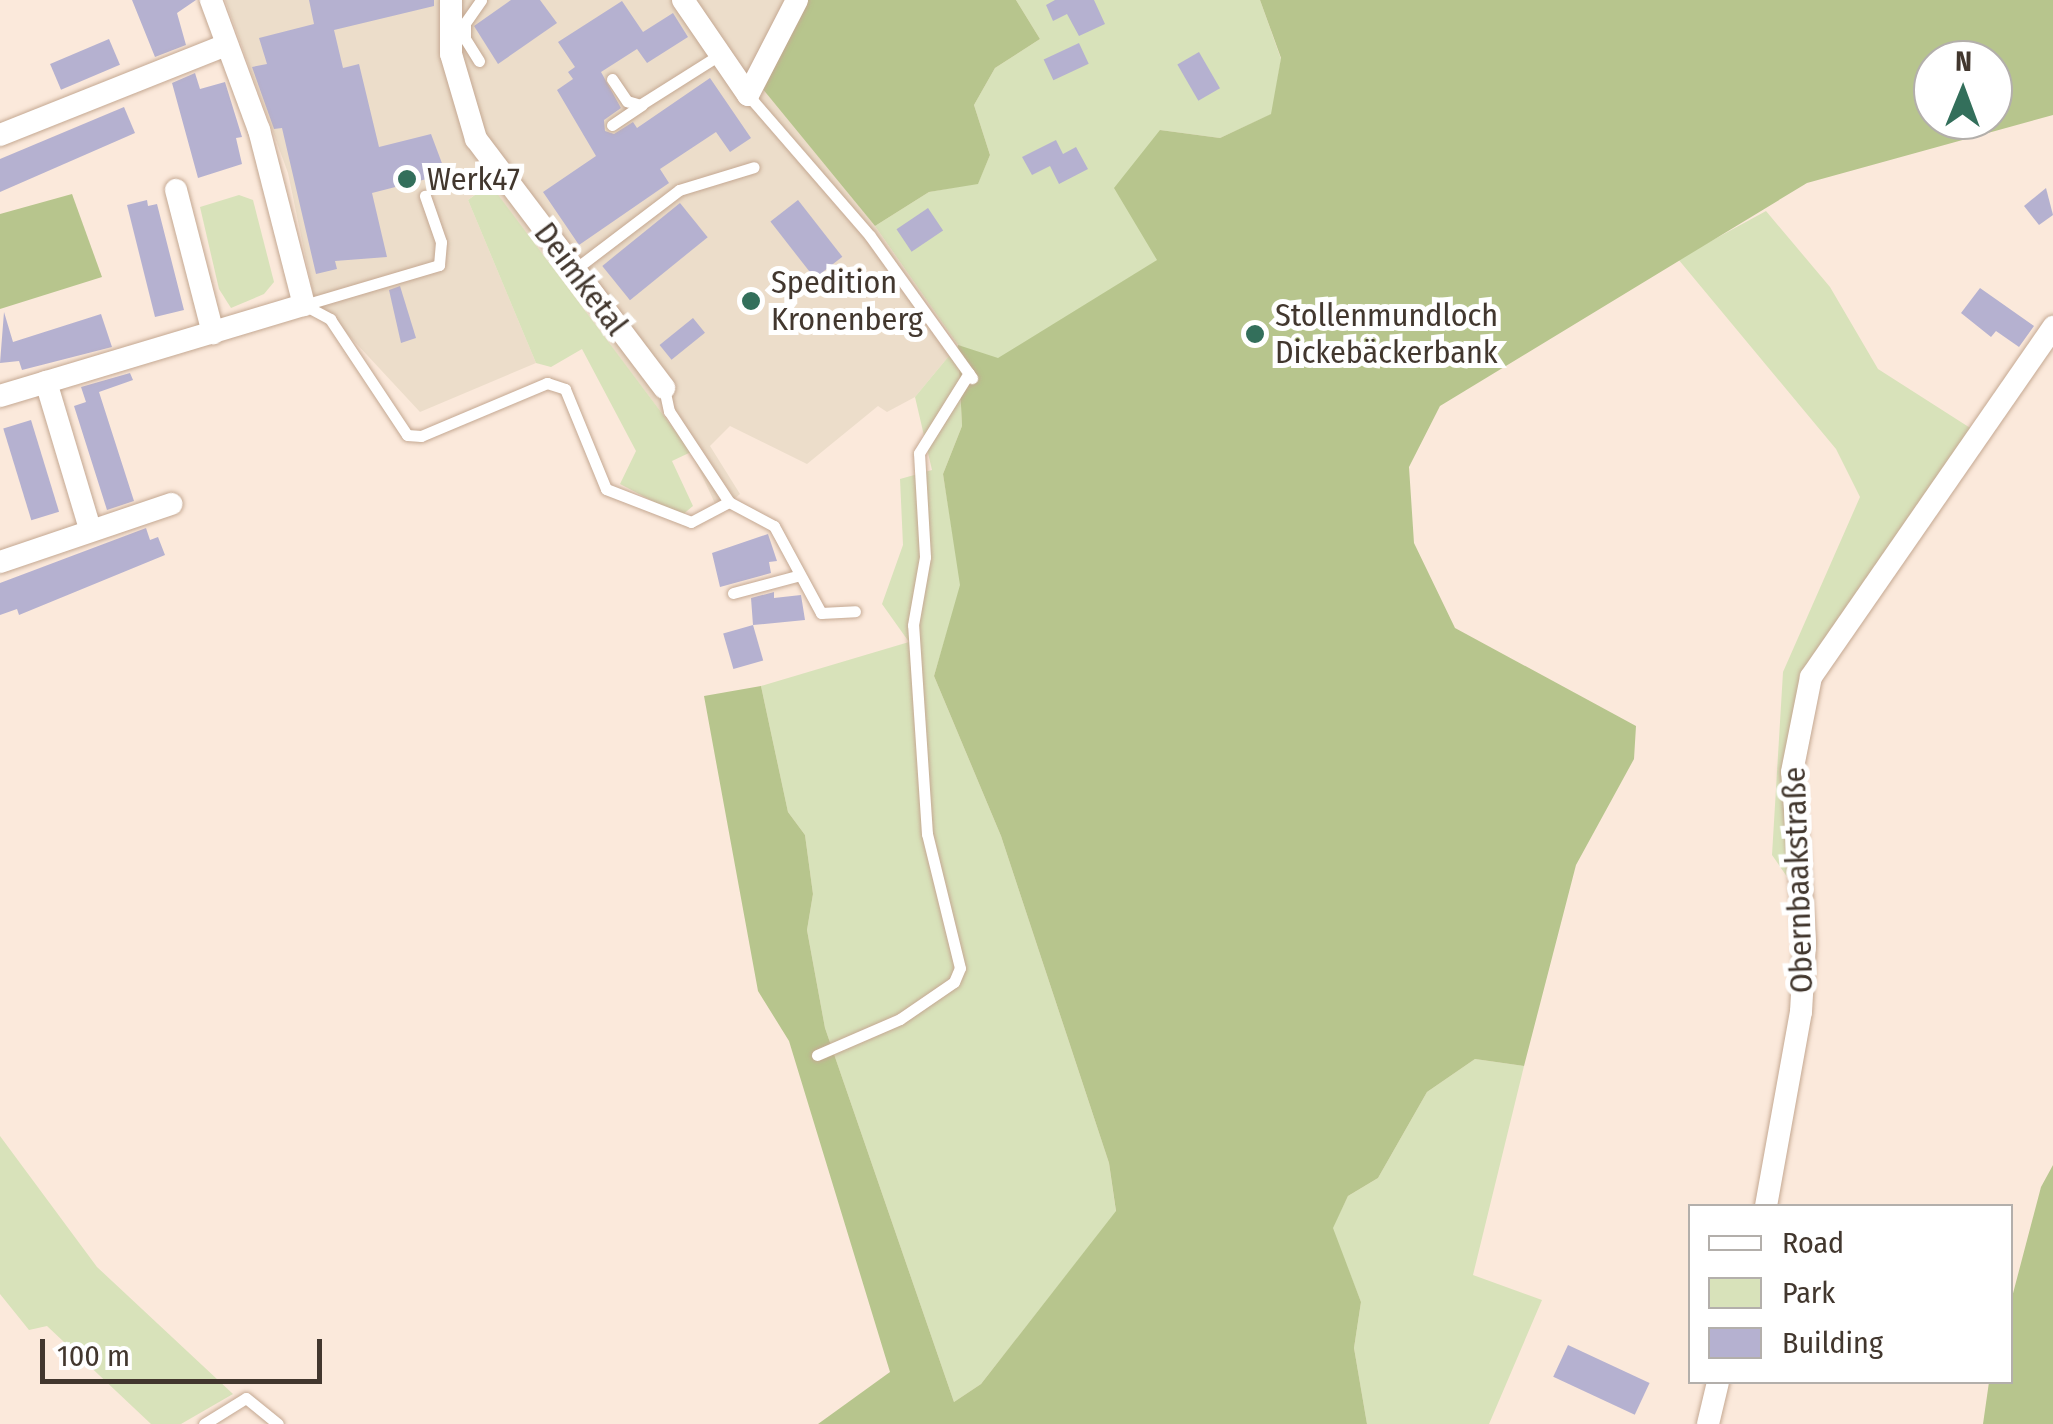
<!DOCTYPE html>
<meta charset="utf-8">
<style>
body{margin:0}
#map{position:relative;width:2053px;height:1424px;overflow:hidden;background:#fbe9db;font-family:"Fira Sans Condensed",sans-serif}
div>[style]{position:absolute}
.industrial>*{inset:0;background:#ecddca}
.green>*{inset:0;background:#d8e2ba}
.forest>*{inset:0;background:#b7c58d}
.building>*{inset:0;background:#b5b1d0;transform-origin:0 0}
.roads{filter:drop-shadow(0 0 2px #c4a892) drop-shadow(0 0 2px #c4a892)}
.service>*{height:11px;margin:-5.5px;padding:0 5.5px;transform-origin:5.5px;border-radius:5.5px;background:#fff}
.minor>*{height:22px;margin:-11px;padding:0 11px;transform-origin:11px;border-radius:11px;background:#fff}
.dots>*{width:28px;height:28px;translate:-50% -50%;box-sizing:border-box;border:5px solid #fff;border-radius:50%}
span{translate:-50% -50%;white-space:nowrap;text-align:center;line-height:1.15;-webkit-text-stroke:10px #fff;paint-order:stroke}
.poi-label{font-size:32px;color:#42372e}
.left{translate:0 -50%;text-align:left}
.street-label{font-size:32px;color:#42372e}
.legend{position:absolute;left:1688px;top:1204px;width:325px;height:180px;box-sizing:border-box;background:#fff;border:2px solid #b3afab;margin:0;padding:12px 18px;list-style:none;font-size:30px;color:#42372e}
.legend li{display:flex;align-items:center;gap:20px;height:50px}
.legend b{width:50px;border:2px solid #b3afab}
.north{position:absolute;left:1913px;top:40px;width:100px;height:100px;box-sizing:border-box;background:#fff;border:2px solid #b3afab;border-radius:50%;rotate:1deg;font-size:28px;font-weight:700;line-height:40px;text-align:center;color:#42372e}
.north::after{content:'';display:block;margin:auto;width:35px;height:45px;background:#336f5b;clip-path:polygon(50% 0,100% 100%,50% 72%,0 100%)}
.scale{position:absolute;left:40px;top:1339px;width:282px;height:45px;box-sizing:border-box;border:5px solid #42372e;border-top:0;padding-left:12px;font-size:30px;line-height:35px;white-space:nowrap;color:#42372e;-webkit-text-stroke:8px #fff;paint-order:stroke}
</style>
<div id="map">
<div class="industrial">
<div style="clip-path:polygon(225px 0,808px 0,763px 88px,875px 226px,958px 345px,915px 397px,887px 412px,878px 406px,807px 464px,730px 426px,710px 446px,740px 494px,719px 512px,691px 452px,489px 184px,468px 200px,536px 363px,420px 412px,314px 298px,288px 173px)"></div>
</div>
<div class="green">
<div style="clip-path:polygon(1016px 0,1260px 0,1281px 59px,1272px 114px,1220px 138px,1160px 130px,1158px 260px,998px 359px,958px 346px,962px 426px,943px 474px,961px 585px,934px 676px,1001px 836px,1109px 1163px,1116px 1212px,981px 1384px,954px 1402px,825px 1028px,807px 930px,813px 894px,805px 835px,788px 812px,761px 686px,909px 642px,882px 604px,903px 545px,900px 479px,932px 470px,915px 397px,958px 345px,875px 226px,929px 192px,978px 183px,990px 155px,974px 105px,995px 68px,1040px 39px)"></div>
<div style="clip-path:polygon(490px 184px,691px 452px,672px 461px,693px 506px,681px 516px,620px 484px,636px 451px,582px 349px,551px 367px,536px 363px,468px 200px)"></div>
<div style="clip-path:polygon(239px 195px,253px 200px,274px 282px,264px 294px,231px 308px,219px 289px,200px 207px)"></div>
<div style="clip-path:polygon(1766px 211px,1830px 287px,1878px 369px,1975px 431px,1806px 673px,1792px 884px,1772px 855px,1783px 672px,1860px 497px,1836px 449px,1678px 259px)"></div>
<div style="clip-path:polygon(1475px 1059px,1524px 1066px,1473px 1275px,1542px 1300px,1489px 1424px,1367px 1424px,1354px 1348px,1361px 1302px,1332px 1228px,1348px 1196px,1378px 1178px,1427px 1092px)"></div>
<div style="clip-path:polygon(0 1136px,97px 1267px,233px 1394px,181px 1424px,151px 1424px,47px 1326px,29px 1330px,0 1294px)"></div>
</div>
<div class="forest">
<div style="clip-path:polygon(808px 0,1016px 0,1040px 39px,995px 68px,974px 105px,990px 155px,978px 184px,929px 192px,875px 226px,762px 88px)"></div>
<div style="clip-path:polygon(evenodd,1260px 0,2053px 0,2053px 115px,1807px 183px,1440px 406px,1409px 467px,1414px 543px,1455px 628px,1636px 726px,1634px 759px,1576px 865px,1524px 1066px,1475px 1059px,1427px 1092px,1378px 1178px,1348px 1196px,1333px 1228px,1361px 1302px,1354px 1348px,1367px 1424px,818px 1424px,890px 1372px,789px 1041px,758px 991px,704px 696px,761px 686px,788px 812px,805px 835px,813px 894px,807px 930px,825px 1028px,954px 1402px,981px 1384px,1116px 1211px,1109px 1163px,1001px 836px,934px 676px,960px 585px,943px 474px,962px 426px,958px 345px,998px 358px,1157px 260px,1114px 188px,1160px 130px,1220px 138px,1271px 114px,1281px 58px,1260px 0,1933px 60px,1993px 60px,1993px 120px,1933px 120px,1933px 60px)"></div>
<div style="clip-path:polygon(72px 194px,102px 277px,0 309px,0 214px)"></div>
<div style="clip-path:polygon(2053px 1165px,2053px 1424px,1983px 1424px,1989px 1382px,2010px 1382px,2011px 1301px,2041px 1187px)"></div>
</div>
<div class="building">
<div style="clip-path:polygon(132px 0,196px 0,177px 13px,186px 45px,155px 57px)"></div>
<div style="clip-path:polygon(309px 0,434px 0,434px 6px,334px 30px,343px 68px,359px 64px,379px 147px,431px 134px,446px 174px,372px 193px,387px 257px,335px 261px,337px 269px,316px 274px,282px 128px,274px 129px,252px 67px,267px 64px,259px 38px,314px 24px)"></div>
<div style="clip-path:polygon(511px 0,540px 0,557px 23px,498px 64px,474px 26px)"></div>
<div style="clip-path:polygon(1055px 0,1094px 0,1105px 24px,1079px 36px,1067px 14px,1053px 21px,1046px 5px)"></div>
<div style="clip-path:polygon(622px 1px,643px 32px,673px 13px,688px 37px,647px 63px,637px 49px,601px 72px,621px 108px,604px 120px,605px 131px,614px 134px,633px 122px,637px 128px,710px 78px,751px 138px,730px 152px,716px 132px,660px 169px,669px 183px,579px 245px,543px 192px,596px 156px,557px 90px,573px 79px,568px 72px,575px 67px,558px 42px)"></div>
<div style="left:109px;top:39px;width:28px;height:64px;rotate:67deg"></div>
<div style="left:1079px;top:43px;width:23px;height:39px;rotate:65deg"></div>
<div style="left:1199px;top:52px;width:42px;height:25px;rotate:60deg"></div>
<div style="clip-path:polygon(195px 73px,200px 89px,225px 82px,242px 137px,236px 138px,242px 164px,198px 178px,172px 83px)"></div>
<div style="clip-path:polygon(124px 107px,135px 133px,0 192px,0 159px)"></div>
<div style="clip-path:polygon(1056px 140px,1063px 154px,1076px 147px,1088px 169px,1059px 184px,1050px 166px,1032px 175px,1022px 157px)"></div>
<div style="clip-path:polygon(2046px 188px,2053px 215px,2039px 225px,2024px 206px)"></div>
<div style="clip-path:polygon(147px 200px,148px 206px,157px 204px,184px 310px,155px 317px,127px 205px)"></div>
<div style="left:798px;top:200px;width:72px;height:35px;rotate:52deg"></div>
<div style="left:680px;top:203px;width:44px;height:100px;rotate:51deg"></div>
<div style="left:928px;top:208px;width:27px;height:38px;rotate:56deg"></div>
<div style="clip-path:polygon(400px 286px,416px 338px,401px 343px,389px 290px)"></div>
<div style="clip-path:polygon(1980px 288px,2034px 326px,2019px 347px,1996px 331px,1991px 337px,1961px 313px)"></div>
<div style="clip-path:polygon(4px 312px,13px 342px,101px 314px,112px 347px,22px 370px,19px 361px,0 363px)"></div>
<div style="left:693px;top:318px;width:19px;height:43px;rotate:51deg"></div>
<div style="clip-path:polygon(130px 373px,133px 380px,99px 392px,134px 501px,107px 510px,74px 406px,86px 402px,81px 387px)"></div>
<div style="left:31px;top:420px;width:96px;height:29px;rotate:73deg"></div>
<div style="clip-path:polygon(146px 528px,150px 540px,158px 537px,165px 555px,19px 615px,17px 609px,0 615px,0 583px)"></div>
<div style="clip-path:polygon(768px 534px,777px 561px,769px 562px,771px 573px,720px 587px,712px 553px)"></div>
<div style="clip-path:polygon(774px 592px,774px 598px,801px 595px,805px 620px,753px 625px,751px 598px)"></div>
<div style="left:753px;top:625px;width:37px;height:31px;rotate:74deg"></div>
<div style="left:1568px;top:1345px;width:90px;height:35px;rotate:25deg"></div>
</div>
<div class="roads">
<div class="service">
<div style="left:479px;top:61px;width:26px;rotate:-122deg"></div>
<div style="left:465px;top:39px;width:16px;rotate:-90deg"></div>
<div style="left:465px;top:23px;width:28px;rotate:-55deg"></div>
<div style="left:612px;top:79px;width:27px;rotate:56deg"></div>
<div style="left:627px;top:101px;width:14px;rotate:17deg"></div>
<div style="left:640px;top:105px;width:93px;rotate:-32.3deg"></div>
<div style="left:748px;top:95px;width:186px;rotate:49.1deg"></div>
<div style="left:870px;top:236px;width:175px;rotate:54.3deg"></div>
<div style="left:612px;top:125px;width:36px;rotate:-34deg"></div>
<div style="left:574px;top:270px;width:132px;rotate:-37.3deg"></div>
<div style="left:679px;top:190px;width:78px;rotate:-17deg"></div>
<div style="left:304px;top:305px;width:30px;rotate:28deg"></div>
<div style="left:330px;top:319px;width:139px;rotate:56.4deg"></div>
<div style="left:407px;top:435px;width:14px;rotate:4deg"></div>
<div style="left:421px;top:436px;width:137px;rotate:-22.8deg"></div>
<div style="left:547px;top:383px;width:19px;rotate:18deg"></div>
<div style="left:565px;top:389px;width:108px;rotate:67.7deg"></div>
<div style="left:606px;top:489px;width:91px;rotate:21.2deg"></div>
<div style="left:691px;top:522px;width:43px;rotate:-27.8deg"></div>
<div style="left:304px;top:305px;width:141px;rotate:-16.5deg"></div>
<div style="left:439px;top:265px;width:23px;rotate:-85deg"></div>
<div style="left:441px;top:242px;width:49px;rotate:-109.2deg"></div>
<div style="left:664px;top:388px;width:24px;rotate:78deg"></div>
<div style="left:669px;top:411px;width:109px;rotate:56.6deg"></div>
<div style="left:729px;top:502px;width:51px;rotate:28.1deg"></div>
<div style="left:774px;top:526px;width:99px;rotate:61.6deg"></div>
<div style="left:821px;top:613px;width:34px;rotate:-3deg"></div>
<div style="left:733px;top:593px;width:66px;rotate:-14.9deg"></div>
<div style="left:817px;top:1055px;width:90px;rotate:-23.4deg"></div>
<div style="left:900px;top:1019px;width:65px;rotate:-34.4deg"></div>
<div style="left:954px;top:982px;width:15px;rotate:-67deg"></div>
<div style="left:960px;top:968px;width:138px;rotate:-103.8deg"></div>
<div style="left:927px;top:834px;width:209px;rotate:-93.8deg"></div>
<div style="left:913px;top:625px;width:69px;rotate:-80deg"></div>
<div style="left:925px;top:557px;width:104px;rotate:-93.3deg"></div>
<div style="left:919px;top:453px;width:94px;rotate:-58deg"></div>
<div style="left:204px;top:1424px;width:49px;rotate:-31.8deg"></div>
<div style="left:246px;top:1398px;width:41px;rotate:39.1deg"></div>
</div>
<div class="minor">
<div style="left:451px;top:0;width:54px;rotate:90deg"></div>
<div style="left:451px;top:54px;width:89px;rotate:73.6deg"></div>
<div style="left:476px;top:139px;width:312px;rotate:52.9deg"></div>
<div style="left:683px;top:0;width:115px;rotate:55.6deg"></div>
<div style="left:748px;top:95px;width:107px;rotate:-62.7deg"></div>
<div style="left:0;top:135px;width:243px;rotate:-21.7deg"></div>
<div style="left:176px;top:190px;width:148px;rotate:75.5deg"></div>
<div style="left:46px;top:382px;width:153px;rotate:73.3deg"></div>
<div style="left:0;top:396px;width:317px;rotate:-16.7deg"></div>
<div style="left:304px;top:305px;width:181px;rotate:-104.4deg"></div>
<div style="left:259px;top:130px;width:139px;rotate:-110.3deg"></div>
<div style="left:0;top:562px;width:181px;rotate:-18.7deg"></div>
<div style="left:1766px;top:1206px;width:197px;rotate:-79.8deg"></div>
<div style="left:1801px;top:1012px;width:69px;rotate:-86.7deg"></div>
<div style="left:1805px;top:943px;width:171px;rotate:-94.3deg"></div>
<div style="left:1792px;top:772px;width:97px;rotate:-78.7deg"></div>
<div style="left:1811px;top:677px;width:426px;rotate:-55.3deg"></div>
<div style="left:1708px;top:1424px;width:43px;rotate:-76.6deg"></div>
</div>
</div>
<div class="dots">
<div style="left:407px;top:179px;background:#336f5b"></div>
<div style="left:751px;top:301px;background:#336f5b"></div>
<div style="left:1255px;top:334px;background:#336f5b"></div>
</div>
<div class="poi-label">
<span class="left" style="left:427px;top:179px">Werk47</span>
<span class="left" style="left:771px;top:301px">Spedition<br>Kronenberg</span>
<span class="left" style="left:1275px;top:334px">Stollenmundloch<br>Dickebäckerbank</span>
</div>
<div class="street-label">
<span style="left:581px;top:279px;rotate:53deg">Deimketal</span>
<span style="left:1798px;top:880px;rotate:-92deg">Obernbaakstraße</span>
</div>
<ul class="legend">
<li><b style="height:12px;background:#fff"></b>Road</li>
<li><b style="height:28px;background:#d8e2ba"></b>Park</li>
<li><b style="height:28px;background:#b5b1d0"></b>Building</li>
</ul>
<div class="north">N</div>
<div class="scale">100 m</div>
</div>
